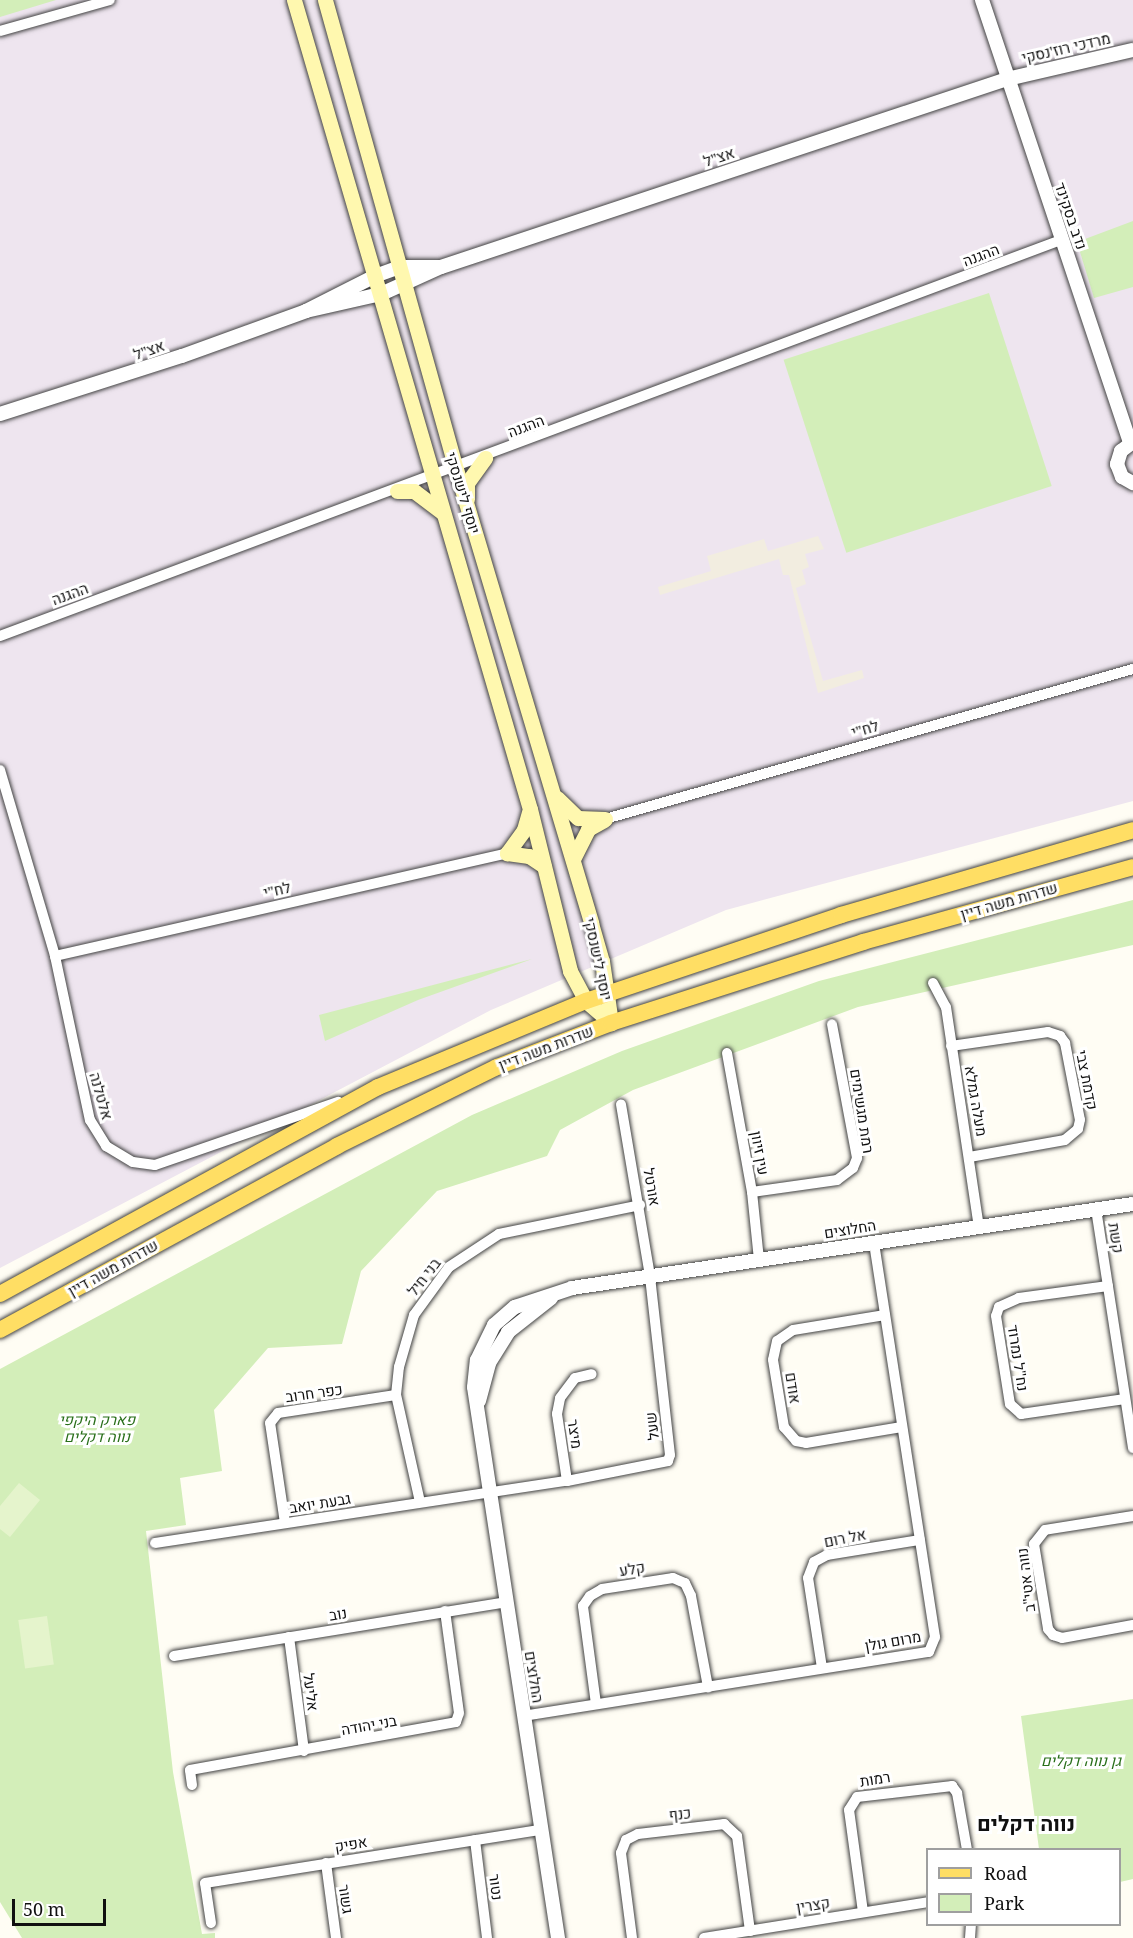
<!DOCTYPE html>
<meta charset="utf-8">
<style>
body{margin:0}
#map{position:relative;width:1133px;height:1938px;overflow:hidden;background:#fffdf4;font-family:"Noto Serif",Heebo,serif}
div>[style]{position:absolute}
.industrial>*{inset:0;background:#eee5ef}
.green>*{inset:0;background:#d3eeb9;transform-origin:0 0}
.pitch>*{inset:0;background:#e5f4cc;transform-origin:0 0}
.plaza>*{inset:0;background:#f2ede0}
.roads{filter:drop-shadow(0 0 2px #434343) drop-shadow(0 0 2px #434343)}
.minor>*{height:10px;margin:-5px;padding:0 5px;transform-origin:5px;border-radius:5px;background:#fff}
.tertiary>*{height:14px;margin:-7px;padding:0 7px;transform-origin:7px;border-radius:7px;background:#fff}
.secondary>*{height:15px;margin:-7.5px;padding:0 7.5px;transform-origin:7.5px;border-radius:7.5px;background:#fff8af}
.primary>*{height:16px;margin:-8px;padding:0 8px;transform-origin:8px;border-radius:8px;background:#ffde64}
span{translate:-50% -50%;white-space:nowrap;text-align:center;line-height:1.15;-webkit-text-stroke:6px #fff;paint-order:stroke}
.street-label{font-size:15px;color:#101010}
.park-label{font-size:15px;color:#296f1a;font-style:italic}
.district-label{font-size:21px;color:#101010;font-weight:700}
.legend{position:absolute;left:926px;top:1848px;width:195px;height:78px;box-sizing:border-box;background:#fff;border:2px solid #9f9f9f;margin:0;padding:8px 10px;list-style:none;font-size:18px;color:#101010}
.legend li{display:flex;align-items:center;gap:12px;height:30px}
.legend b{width:30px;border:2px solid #9f9f9f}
.scale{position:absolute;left:12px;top:1899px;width:94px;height:27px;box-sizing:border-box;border:3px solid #101010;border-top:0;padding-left:8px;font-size:18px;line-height:21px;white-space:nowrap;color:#101010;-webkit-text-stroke:4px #fff;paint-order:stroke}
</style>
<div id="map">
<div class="industrial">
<div style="clip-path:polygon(0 0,1133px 0,1133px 801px,726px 910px,491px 1010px,0 1268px)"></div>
</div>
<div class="green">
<div style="clip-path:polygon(0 0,56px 0,0 17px)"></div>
<div style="clip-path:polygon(1133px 221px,1133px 287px,1094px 298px,1077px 242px)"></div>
<div style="left:989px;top:293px;width:203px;height:216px;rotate:72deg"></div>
<div style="clip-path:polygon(1133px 900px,1133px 945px,858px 1007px,633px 1090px,560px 1130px,547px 1156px,437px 1191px,361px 1271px,342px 1344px,268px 1348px,214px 1410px,222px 1471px,180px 1478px,186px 1525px,146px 1531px,173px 1772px,202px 1934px,215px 1933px,215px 1938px,22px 1938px,0 1902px,0 1369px,472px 1115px,622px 1051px,819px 981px)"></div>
<div style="clip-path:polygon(532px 959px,418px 1000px,325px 1041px,319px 1015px)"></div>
<div style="clip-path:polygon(1133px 1699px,1133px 1879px,1120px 1882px,1120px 1850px,1039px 1849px,1021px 1716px)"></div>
</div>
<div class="pitch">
<div style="clip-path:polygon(19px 1483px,40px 1500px,10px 1537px,0 1529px,0 1506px)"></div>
<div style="left:47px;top:1616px;width:49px;height:29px;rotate:82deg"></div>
</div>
<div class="plaza">
<div style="clip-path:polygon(818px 536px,824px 549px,805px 554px,809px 567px,802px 570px,806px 584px,796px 588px,823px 681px,862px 670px,864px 678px,818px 693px,789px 575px,783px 575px,779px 559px,660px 595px,658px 587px,711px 571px,707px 556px,764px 539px,768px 551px)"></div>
</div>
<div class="roads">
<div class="minor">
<div style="left:0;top:31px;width:114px;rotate:-15.7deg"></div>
<div style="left:0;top:636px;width:1132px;rotate:-20.47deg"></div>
<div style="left:0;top:770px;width:194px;rotate:73.5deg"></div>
<div style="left:55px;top:956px;width:168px;rotate:78deg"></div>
<div style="left:90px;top:1120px;width:31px;rotate:58deg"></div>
<div style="left:106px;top:1146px;width:31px;rotate:31deg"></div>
<div style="left:133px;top:1162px;width:22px;rotate:8deg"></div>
<div style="left:155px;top:1165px;width:194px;rotate:-19deg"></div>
<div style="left:605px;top:819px;width:549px;rotate:-15.86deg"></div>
<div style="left:55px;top:956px;width:464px;rotate:-12.8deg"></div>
<div style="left:933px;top:983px;width:27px;rotate:62deg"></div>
<div style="left:946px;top:1007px;width:222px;rotate:81.5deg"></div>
<div style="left:951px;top:1046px;width:98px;rotate:-8.2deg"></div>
<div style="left:1048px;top:1032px;width:13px;rotate:18deg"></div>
<div style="left:1060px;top:1036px;width:9px;rotate:54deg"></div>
<div style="left:1065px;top:1043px;width:78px;rotate:79deg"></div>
<div style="left:1080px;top:1120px;width:9px;rotate:103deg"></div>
<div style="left:1078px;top:1129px;width:17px;rotate:140deg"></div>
<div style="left:1065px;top:1140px;width:97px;rotate:169.9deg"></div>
<div style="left:727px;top:1053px;width:141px;rotate:79.8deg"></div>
<div style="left:752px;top:1192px;width:68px;rotate:84.1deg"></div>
<div style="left:752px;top:1192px;width:86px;rotate:-8deg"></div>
<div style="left:837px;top:1180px;width:20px;rotate:-37deg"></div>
<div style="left:853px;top:1168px;width:11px;rotate:-68deg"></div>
<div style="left:857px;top:1158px;width:136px;rotate:-100.6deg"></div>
<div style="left:1096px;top:1209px;width:242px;rotate:81.2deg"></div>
<div style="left:1108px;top:1286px;width:90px;rotate:172.3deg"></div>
<div style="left:1019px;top:1298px;width:22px;rotate:156deg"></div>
<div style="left:999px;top:1307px;width:9px;rotate:108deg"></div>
<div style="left:996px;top:1316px;width:89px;rotate:81deg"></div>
<div style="left:1010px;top:1404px;width:15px;rotate:42deg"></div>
<div style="left:1021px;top:1414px;width:105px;rotate:-8.2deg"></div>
<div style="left:885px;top:1315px;width:93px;rotate:170.7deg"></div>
<div style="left:793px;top:1330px;width:19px;rotate:145deg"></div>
<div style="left:777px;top:1341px;width:19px;rotate:102deg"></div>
<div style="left:773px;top:1360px;width:68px;rotate:80.7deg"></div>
<div style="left:784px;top:1427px;width:18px;rotate:49deg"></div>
<div style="left:796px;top:1441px;width:10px;rotate:11deg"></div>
<div style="left:806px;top:1443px;width:97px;rotate:-9.5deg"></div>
<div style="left:567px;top:1481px;width:68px;rotate:-98.5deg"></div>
<div style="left:557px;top:1414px;width:16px;rotate:-79deg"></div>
<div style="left:560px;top:1398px;width:25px;rotate:-53deg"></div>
<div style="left:575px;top:1378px;width:17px;rotate:-13deg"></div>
<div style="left:420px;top:1502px;width:110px;rotate:-102.6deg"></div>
<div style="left:396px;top:1395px;width:28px;rotate:-84deg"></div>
<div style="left:399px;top:1367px;width:54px;rotate:-73.9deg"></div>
<div style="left:414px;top:1315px;width:59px;rotate:-53.9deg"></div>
<div style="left:449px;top:1267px;width:60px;rotate:-33.4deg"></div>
<div style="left:499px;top:1234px;width:144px;rotate:-11.6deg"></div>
<div style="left:1133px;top:1516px;width:89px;rotate:171deg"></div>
<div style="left:1045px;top:1530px;width:18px;rotate:128deg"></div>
<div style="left:1034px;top:1544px;width:86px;rotate:80.6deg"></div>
<div style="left:1048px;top:1629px;width:8px;rotate:50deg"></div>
<div style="left:1053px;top:1635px;width:9px;rotate:18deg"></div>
<div style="left:1062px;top:1638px;width:72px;rotate:-10.4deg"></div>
<div style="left:285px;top:1523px;width:101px;rotate:-98.5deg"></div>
<div style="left:270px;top:1423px;width:13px;rotate:-51deg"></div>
<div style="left:278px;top:1413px;width:119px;rotate:-8.7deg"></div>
<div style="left:155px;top:1543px;width:417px;rotate:-8.6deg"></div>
<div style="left:567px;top:1481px;width:103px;rotate:-11.2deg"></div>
<div style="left:668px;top:1461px;width:6px;rotate:-72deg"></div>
<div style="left:670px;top:1455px;width:180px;rotate:-96.4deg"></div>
<div style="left:650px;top:1276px;width:174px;rotate:-99.6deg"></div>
<div style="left:289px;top:1637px;width:115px;rotate:82.5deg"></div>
<div style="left:174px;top:1656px;width:336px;rotate:-9.2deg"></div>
<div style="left:822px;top:1668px;width:91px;rotate:-98.8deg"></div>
<div style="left:808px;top:1578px;width:17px;rotate:-69deg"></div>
<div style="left:814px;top:1562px;width:15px;rotate:-28deg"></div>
<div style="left:827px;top:1555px;width:94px;rotate:-9.2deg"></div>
<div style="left:596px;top:1704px;width:99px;rotate:-97.6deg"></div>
<div style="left:583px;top:1606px;width:12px;rotate:-55deg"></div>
<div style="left:590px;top:1596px;width:14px;rotate:-30deg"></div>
<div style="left:602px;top:1589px;width:72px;rotate:-8.8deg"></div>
<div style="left:673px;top:1578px;width:13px;rotate:23deg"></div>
<div style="left:685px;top:1583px;width:14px;rotate:65deg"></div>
<div style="left:691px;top:1596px;width:93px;rotate:79.4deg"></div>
<div style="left:523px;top:1716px;width:411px;rotate:-9deg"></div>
<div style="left:929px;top:1652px;width:16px;rotate:-68deg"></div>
<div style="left:935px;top:1637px;width:399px;rotate:-98.8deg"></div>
<div style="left:192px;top:1785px;width:15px;rotate:-98deg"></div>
<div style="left:190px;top:1770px;width:270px;rotate:-10.2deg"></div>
<div style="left:456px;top:1722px;width:9px;rotate:-72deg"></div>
<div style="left:459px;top:1713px;width:103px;rotate:-97.8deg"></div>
<div style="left:475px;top:1840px;width:99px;rotate:83deg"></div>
<div style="left:326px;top:1863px;width:76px;rotate:82.4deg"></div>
<div style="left:863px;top:1912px;width:103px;rotate:-97.8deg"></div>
<div style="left:849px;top:1810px;width:15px;rotate:-58deg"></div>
<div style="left:857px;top:1797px;width:96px;rotate:-6.6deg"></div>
<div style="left:952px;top:1786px;width:9px;rotate:54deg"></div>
<div style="left:957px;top:1793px;width:58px;rotate:80deg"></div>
<div style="left:211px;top:1923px;width:40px;rotate:-98.5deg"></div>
<div style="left:205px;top:1883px;width:340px;rotate:-9deg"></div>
<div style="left:632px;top:1938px;width:86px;rotate:-97.4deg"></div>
<div style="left:621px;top:1853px;width:14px;rotate:-69deg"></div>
<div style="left:626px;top:1840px;width:13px;rotate:-27deg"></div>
<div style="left:638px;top:1834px;width:87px;rotate:-6.6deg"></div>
<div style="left:724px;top:1824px;width:18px;rotate:43deg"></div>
<div style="left:737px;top:1836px;width:96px;rotate:82.2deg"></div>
<div style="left:704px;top:1938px;width:227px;rotate:-9.1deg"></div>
<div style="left:970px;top:1938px;width:14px;rotate:-86deg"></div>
</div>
<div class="tertiary">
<div style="left:982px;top:0;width:466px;rotate:71.5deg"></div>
<div style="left:306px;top:311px;width:77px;rotate:-12.8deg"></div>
<div style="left:381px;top:294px;width:66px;rotate:-24.2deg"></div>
<div style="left:441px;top:267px;width:596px;rotate:-18.37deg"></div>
<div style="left:1007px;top:79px;width:129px;rotate:-13deg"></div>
<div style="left:0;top:414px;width:191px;rotate:-17.7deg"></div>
<div style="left:182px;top:356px;width:132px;rotate:-19.9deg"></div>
<div style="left:306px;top:311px;width:77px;rotate:-26.9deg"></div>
<div style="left:375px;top:276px;width:27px;rotate:-20deg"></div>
<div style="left:400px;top:267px;width:39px"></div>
<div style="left:1133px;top:442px;width:15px;rotate:143deg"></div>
<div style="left:1121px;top:451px;width:14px;rotate:107deg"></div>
<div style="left:1117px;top:464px;width:14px;rotate:69deg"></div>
<div style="left:1122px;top:477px;width:13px;rotate:29deg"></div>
<div style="left:479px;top:1401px;width:39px;rotate:-75deg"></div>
<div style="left:489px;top:1363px;width:36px;rotate:-58deg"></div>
<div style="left:508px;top:1332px;width:55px;rotate:-38.3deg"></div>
<div style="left:558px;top:1938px;width:557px;rotate:-98.67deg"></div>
<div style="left:474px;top:1387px;width:27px;rotate:-84deg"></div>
<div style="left:477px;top:1360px;width:39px;rotate:-64deg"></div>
<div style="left:494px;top:1325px;width:28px;rotate:-41deg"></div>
<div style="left:515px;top:1307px;width:60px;rotate:-18.4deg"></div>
<div style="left:572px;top:1288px;width:567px;rotate:-8.52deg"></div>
</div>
<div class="secondary">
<div style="left:294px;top:0;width:843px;rotate:73.74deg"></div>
<div style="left:530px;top:809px;width:167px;rotate:76.1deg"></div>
<div style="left:570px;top:971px;width:34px;rotate:62deg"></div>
<div style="left:586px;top:1001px;width:33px;rotate:41deg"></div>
<div style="left:325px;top:0;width:487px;rotate:74.4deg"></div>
<div style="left:456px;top:469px;width:474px;rotate:73.4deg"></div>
<div style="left:591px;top:923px;width:40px;rotate:74deg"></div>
<div style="left:602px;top:961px;width:63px;rotate:81.7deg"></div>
<div style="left:397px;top:491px;width:17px"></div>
<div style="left:414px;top:491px;width:36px;rotate:37deg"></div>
<div style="left:467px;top:499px;width:16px;rotate:-90deg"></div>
<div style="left:467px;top:483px;width:31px;rotate:-54deg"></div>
<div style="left:557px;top:798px;width:29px;rotate:44deg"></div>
<div style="left:578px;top:818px;width:27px;rotate:2deg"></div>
<div style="left:529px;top:812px;width:19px;rotate:106deg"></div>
<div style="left:524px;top:830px;width:29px;rotate:126deg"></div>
<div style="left:507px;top:853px;width:22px;rotate:8deg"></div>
<div style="left:529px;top:856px;width:18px;rotate:34deg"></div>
<div style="left:573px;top:859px;width:34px;rotate:-63deg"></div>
<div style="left:588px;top:829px;width:18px;rotate:-29deg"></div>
</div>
<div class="primary">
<div style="left:0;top:1294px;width:431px;rotate:-28.7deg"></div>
<div style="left:378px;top:1087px;width:225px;rotate:-22.5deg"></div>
<div style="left:586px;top:1001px;width:269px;rotate:-18.6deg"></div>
<div style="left:841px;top:915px;width:304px;rotate:-16.2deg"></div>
<div style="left:0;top:1330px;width:384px;rotate:-28.6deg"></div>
<div style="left:337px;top:1146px;width:178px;rotate:-26.3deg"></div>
<div style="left:497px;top:1067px;width:122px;rotate:-21.1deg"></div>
<div style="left:611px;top:1023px;width:265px;rotate:-17.8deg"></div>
<div style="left:863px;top:942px;width:280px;rotate:-15.5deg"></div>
</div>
</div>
<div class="street-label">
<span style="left:1066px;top:48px;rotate:-13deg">מרדכי רוז'נסקי</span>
<span style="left:719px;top:157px;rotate:-18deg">אצ"ל</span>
<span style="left:1071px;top:216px;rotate:71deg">נדב בסקינד</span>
<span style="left:981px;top:255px;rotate:-21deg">ההגנה</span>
<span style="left:149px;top:350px;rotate:-19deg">אצ"ל</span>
<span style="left:526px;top:426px;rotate:-21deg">ההגנה</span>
<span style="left:463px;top:493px;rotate:73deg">יוסף לישנסקי</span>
<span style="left:70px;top:594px;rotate:-20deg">ההגנה</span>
<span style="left:865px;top:729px;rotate:-16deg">לח"י</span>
<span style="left:277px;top:890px;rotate:-13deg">לח"י</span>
<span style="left:1009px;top:901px;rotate:-16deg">שדרות משה דיין</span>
<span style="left:598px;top:959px;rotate:78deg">יוסף לישנסקי</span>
<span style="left:546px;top:1048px;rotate:-21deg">שדרות משה דיין</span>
<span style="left:1087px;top:1080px;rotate:79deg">קדמת צבי</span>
<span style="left:101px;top:1096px;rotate:74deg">אלטלנה</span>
<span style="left:976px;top:1101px;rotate:80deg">מעלה גמלא</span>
<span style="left:862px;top:1111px;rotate:81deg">רמת מגשימים</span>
<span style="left:760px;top:1153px;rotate:80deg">עין זיוון</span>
<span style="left:652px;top:1187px;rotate:80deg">אורטל</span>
<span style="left:850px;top:1229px;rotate:-9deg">החלוצים</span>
<span style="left:1116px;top:1238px;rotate:81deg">קשת</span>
<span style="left:113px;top:1268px;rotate:-29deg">שדרות משה דיין</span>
<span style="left:424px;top:1277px;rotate:-52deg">בני חיל</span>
<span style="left:1018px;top:1358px;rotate:81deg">נח"ל נמרוד</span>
<span style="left:793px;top:1388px;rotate:81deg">אודם</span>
<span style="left:314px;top:1393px;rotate:-8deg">כפר חרוב</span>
<span style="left:652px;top:1426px;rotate:-97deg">שעל</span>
<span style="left:575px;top:1434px;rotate:82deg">מיצר</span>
<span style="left:320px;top:1503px;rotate:-9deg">גבעת יואב</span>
<span style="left:845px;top:1538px;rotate:-11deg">אל רום</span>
<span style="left:632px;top:1569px;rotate:-9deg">קלע</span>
<span style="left:1026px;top:1580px;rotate:-97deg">נווה אטי"ב</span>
<span style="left:338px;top:1614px;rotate:-9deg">נוב</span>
<span style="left:893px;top:1641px;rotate:-10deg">מרום גולן</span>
<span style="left:534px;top:1677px;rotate:81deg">החלוצים</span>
<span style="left:311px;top:1692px;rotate:83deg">אליעל</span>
<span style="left:369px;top:1725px;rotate:-10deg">בני יהודה</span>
<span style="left:875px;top:1779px;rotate:-9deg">רמות</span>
<span style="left:680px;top:1814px;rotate:-6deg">כנף</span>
<span style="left:351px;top:1844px;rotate:-9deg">אפיק</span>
<span style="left:496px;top:1887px;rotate:83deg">נטור</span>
<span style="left:346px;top:1899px;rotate:82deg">גשור</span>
<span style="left:813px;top:1905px;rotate:-9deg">קצרין</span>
</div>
<div class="park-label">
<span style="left:97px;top:1428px">פארק היקפי<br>נווה דקלים</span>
<span style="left:1081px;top:1761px">גן נווה דקלים</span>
</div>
<div class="district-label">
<span style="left:1026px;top:1823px">נווה דקלים</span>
</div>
<ul class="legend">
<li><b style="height:8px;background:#ffde64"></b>Road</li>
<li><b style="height:16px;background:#d3eeb9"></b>Park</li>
</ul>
<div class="scale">50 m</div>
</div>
